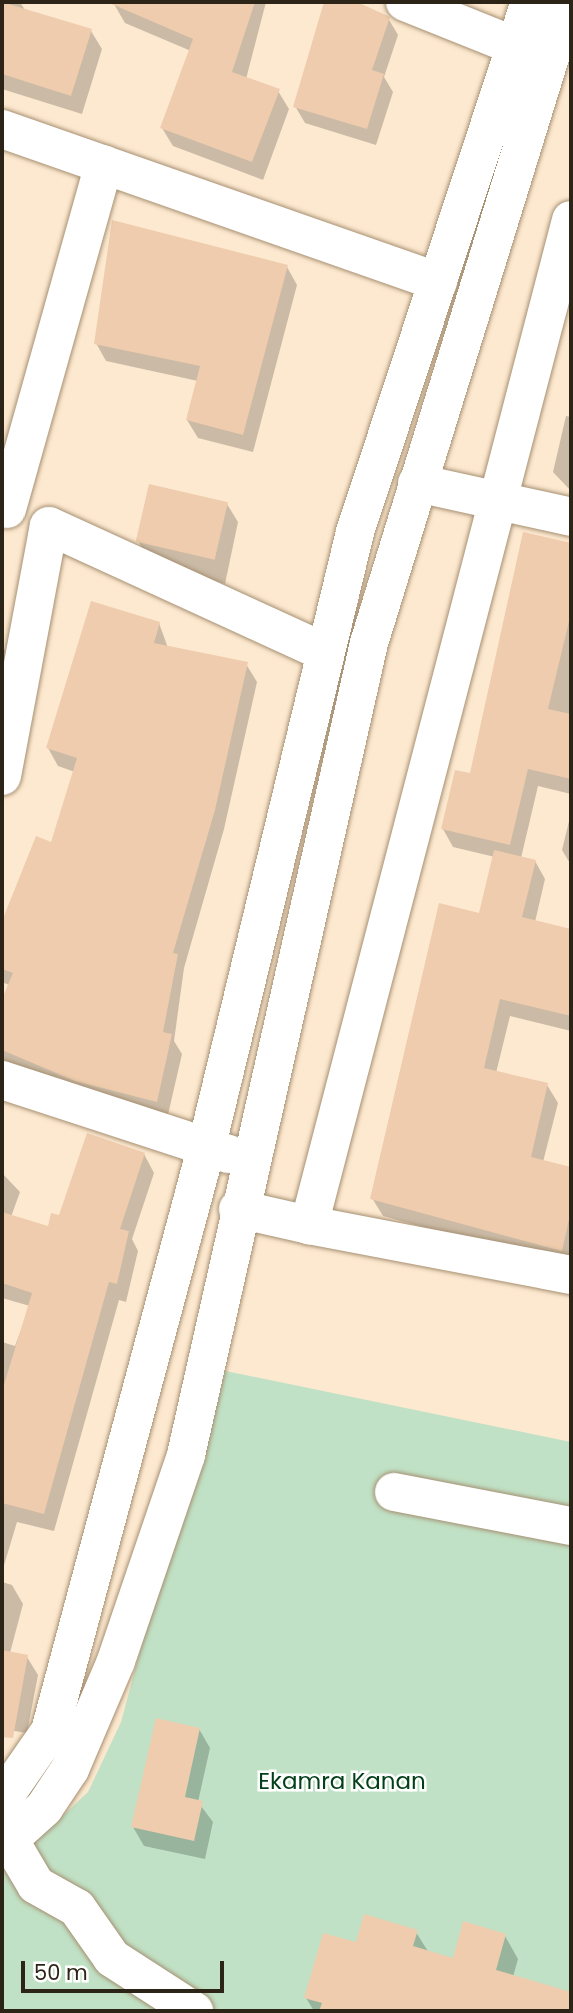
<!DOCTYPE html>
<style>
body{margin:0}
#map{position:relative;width:573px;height:2013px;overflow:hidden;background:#fde9d0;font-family:Poppins,sans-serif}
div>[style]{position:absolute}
.green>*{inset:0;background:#c0e1c5}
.shadow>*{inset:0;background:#0003}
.building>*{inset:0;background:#eeccad;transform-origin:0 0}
.roads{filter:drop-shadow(0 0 2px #a69072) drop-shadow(0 0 2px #a69072)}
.minor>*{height:38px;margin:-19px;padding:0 19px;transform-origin:19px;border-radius:19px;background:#fff}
span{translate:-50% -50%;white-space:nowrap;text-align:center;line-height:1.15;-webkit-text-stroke:5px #fff;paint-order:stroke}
.park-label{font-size:23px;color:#023f19}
.frame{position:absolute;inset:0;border:4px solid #2d2418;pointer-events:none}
.scale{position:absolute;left:21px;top:1961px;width:203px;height:32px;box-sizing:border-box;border:4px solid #2d2418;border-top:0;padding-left:9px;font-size:21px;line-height:24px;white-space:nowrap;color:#2d2418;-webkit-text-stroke:5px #fff;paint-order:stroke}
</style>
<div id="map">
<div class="green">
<div style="clip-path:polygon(216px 1369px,571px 1442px,571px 2011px,2px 2011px,2px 1861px,39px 1838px,88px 1792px,121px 1722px)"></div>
</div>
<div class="shadow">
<div style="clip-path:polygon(2px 2px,20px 2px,25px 10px,91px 31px,102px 49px,82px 114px,2px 89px)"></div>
<div style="clip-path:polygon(266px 2px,246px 79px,278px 91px,289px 109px,263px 180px,173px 146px,162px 128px,191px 51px,125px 23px,114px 4px)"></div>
<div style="clip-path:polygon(326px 2px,347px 2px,388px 18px,398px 35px,384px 77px,393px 92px,376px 145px,305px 123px,295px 106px)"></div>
<div style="clip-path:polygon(287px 267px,297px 285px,253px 452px,198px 438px,187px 420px,198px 381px,106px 361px,96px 343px)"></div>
<div style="clip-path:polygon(566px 416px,571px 417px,571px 491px,553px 472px)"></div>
<div style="clip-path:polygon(227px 504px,238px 522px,225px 584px,149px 560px,138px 541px)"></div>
<div style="clip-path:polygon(524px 534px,571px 545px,571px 794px,538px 786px,521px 858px,535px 861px,545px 879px,535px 922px,571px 931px,571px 1031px,510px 1016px,496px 1073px,547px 1085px,558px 1103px,543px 1162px,571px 1169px,571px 1268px,383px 1216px,372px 1198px,480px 915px,495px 857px,453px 847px,443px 829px,472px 776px)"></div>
<div style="clip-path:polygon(159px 623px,168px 648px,246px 664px,257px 682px,224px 829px,184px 968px,174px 1041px,182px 1054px,167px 1119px,2px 1062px,2px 1004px,9px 985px,2px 982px,2px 930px,37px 838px,52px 844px,75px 772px,58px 766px,48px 748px)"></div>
<div style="clip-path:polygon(2px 645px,15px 668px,2px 727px)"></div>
<div style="clip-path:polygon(571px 813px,571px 865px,562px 850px)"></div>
<div style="clip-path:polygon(144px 1154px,154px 1173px,132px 1239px,138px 1251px,126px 1302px,119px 1300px,54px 1531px,17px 1522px,2px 1572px,2px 1342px,15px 1346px,30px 1306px,2px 1298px,2px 1173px,20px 1192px,11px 1217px,50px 1228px)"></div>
<div style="clip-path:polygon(2px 1582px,12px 1585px,23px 1604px,10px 1653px,27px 1657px,38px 1675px,27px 1733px,2px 1729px)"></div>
<div style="clip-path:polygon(199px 1729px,210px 1748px,198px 1802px,213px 1822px,205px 1859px,144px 1846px,133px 1827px)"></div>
<div style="clip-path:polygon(416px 1932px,429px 1953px,454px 1960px,505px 1936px,518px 1959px,513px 1977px,571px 1994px,571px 2011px,314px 2011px,306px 1998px,357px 1944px)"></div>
</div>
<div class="building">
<div style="clip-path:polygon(2px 2px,92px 29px,71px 96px,2px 74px)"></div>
<div style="clip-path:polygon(107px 2px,255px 2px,232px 72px,280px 89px,252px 162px,160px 128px,193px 39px)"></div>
<div style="clip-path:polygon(324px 2px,357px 2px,390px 17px,372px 70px,384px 74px,367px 129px,293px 107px)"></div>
<div style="clip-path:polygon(112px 220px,288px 265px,243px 435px,186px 420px,200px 366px,94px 344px)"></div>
<div style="left:149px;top:484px;width:81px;height:59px;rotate:13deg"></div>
<div style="clip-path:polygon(523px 532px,571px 543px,571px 613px,548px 709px,571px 714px,571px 779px,528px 769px,510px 845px,441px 829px,455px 770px,470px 773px)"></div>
<div style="clip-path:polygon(91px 601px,160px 622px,154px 643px,248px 662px,215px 810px,173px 953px,178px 954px,163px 1032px,172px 1034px,157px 1102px,75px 1081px,2px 1050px,2px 999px,13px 973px,2px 969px,2px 921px,36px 836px,51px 842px,77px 758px,46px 748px)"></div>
<div style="clip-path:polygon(494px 850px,536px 860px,522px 917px,571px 929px,571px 1016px,500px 999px,484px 1068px,548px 1083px,531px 1157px,571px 1167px,571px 1210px,562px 1251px,370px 1199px,439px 903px,479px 913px)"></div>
<div style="clip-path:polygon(87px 1133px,145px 1153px,120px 1229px,129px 1231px,117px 1284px,109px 1282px,44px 1514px,2px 1503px,2px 1391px,32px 1293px,2px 1283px,2px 1212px,48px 1226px,51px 1213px,59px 1215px)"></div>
<div style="clip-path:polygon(2px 1650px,28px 1655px,13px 1738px,2px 1737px)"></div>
<div style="clip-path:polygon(156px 1718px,200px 1728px,185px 1797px,203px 1801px,194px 1841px,131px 1827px)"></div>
<div style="clip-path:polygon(364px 1914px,418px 1930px,413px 1946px,453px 1958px,463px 1921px,506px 1934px,496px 1970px,571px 1992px,571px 2011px,319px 2011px,322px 2003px,304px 1998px,323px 1933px,356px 1942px)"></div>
</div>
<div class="roads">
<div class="minor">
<div style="left:405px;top:2px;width:124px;rotate:21.8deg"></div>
<div style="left:2px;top:129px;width:462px;rotate:19.3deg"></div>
<div style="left:571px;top:220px;width:1039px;rotate:104.61deg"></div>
<div style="left:309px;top:1225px;width:267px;rotate:10.8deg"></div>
<div style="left:417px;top:483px;width:158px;rotate:12.4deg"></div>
<div style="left:7px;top:509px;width:358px;rotate:-74.3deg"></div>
<div style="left:2px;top:776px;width:254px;rotate:-79.4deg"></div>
<div style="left:49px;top:526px;width:302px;rotate:24.6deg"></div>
<div style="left:2px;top:1080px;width:239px;rotate:18.1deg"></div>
<div style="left:238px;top:1209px;width:73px;rotate:12.7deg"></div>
<div style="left:394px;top:1492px;width:180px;rotate:10.9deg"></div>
<div style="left:2px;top:1800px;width:84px;rotate:-55.2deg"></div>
<div style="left:50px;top:1731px;width:603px;rotate:-75deg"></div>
<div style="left:206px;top:1149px;width:635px;rotate:-76.42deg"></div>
<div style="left:355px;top:532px;width:558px;rotate:-71.73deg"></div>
<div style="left:10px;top:1841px;width:51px;rotate:59.4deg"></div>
<div style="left:36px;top:1885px;width:47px;rotate:29.3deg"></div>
<div style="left:77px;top:1908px;width:61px;rotate:55deg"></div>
<div style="left:112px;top:1958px;width:98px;rotate:32.9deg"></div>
<div style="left:2px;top:1846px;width:57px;rotate:-42.1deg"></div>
<div style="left:44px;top:1808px;width:47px;rotate:-56.3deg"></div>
<div style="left:70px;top:1769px;width:117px;rotate:-66.9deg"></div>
<div style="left:116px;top:1661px;width:218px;rotate:-71.2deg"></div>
<div style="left:186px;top:1455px;width:832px;rotate:-77.3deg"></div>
<div style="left:369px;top:643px;width:671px;rotate:-72.83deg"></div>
</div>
</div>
<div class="park-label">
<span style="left:342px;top:1781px">Ekamra Kanan</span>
</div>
<div class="frame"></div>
<div class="scale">50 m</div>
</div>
